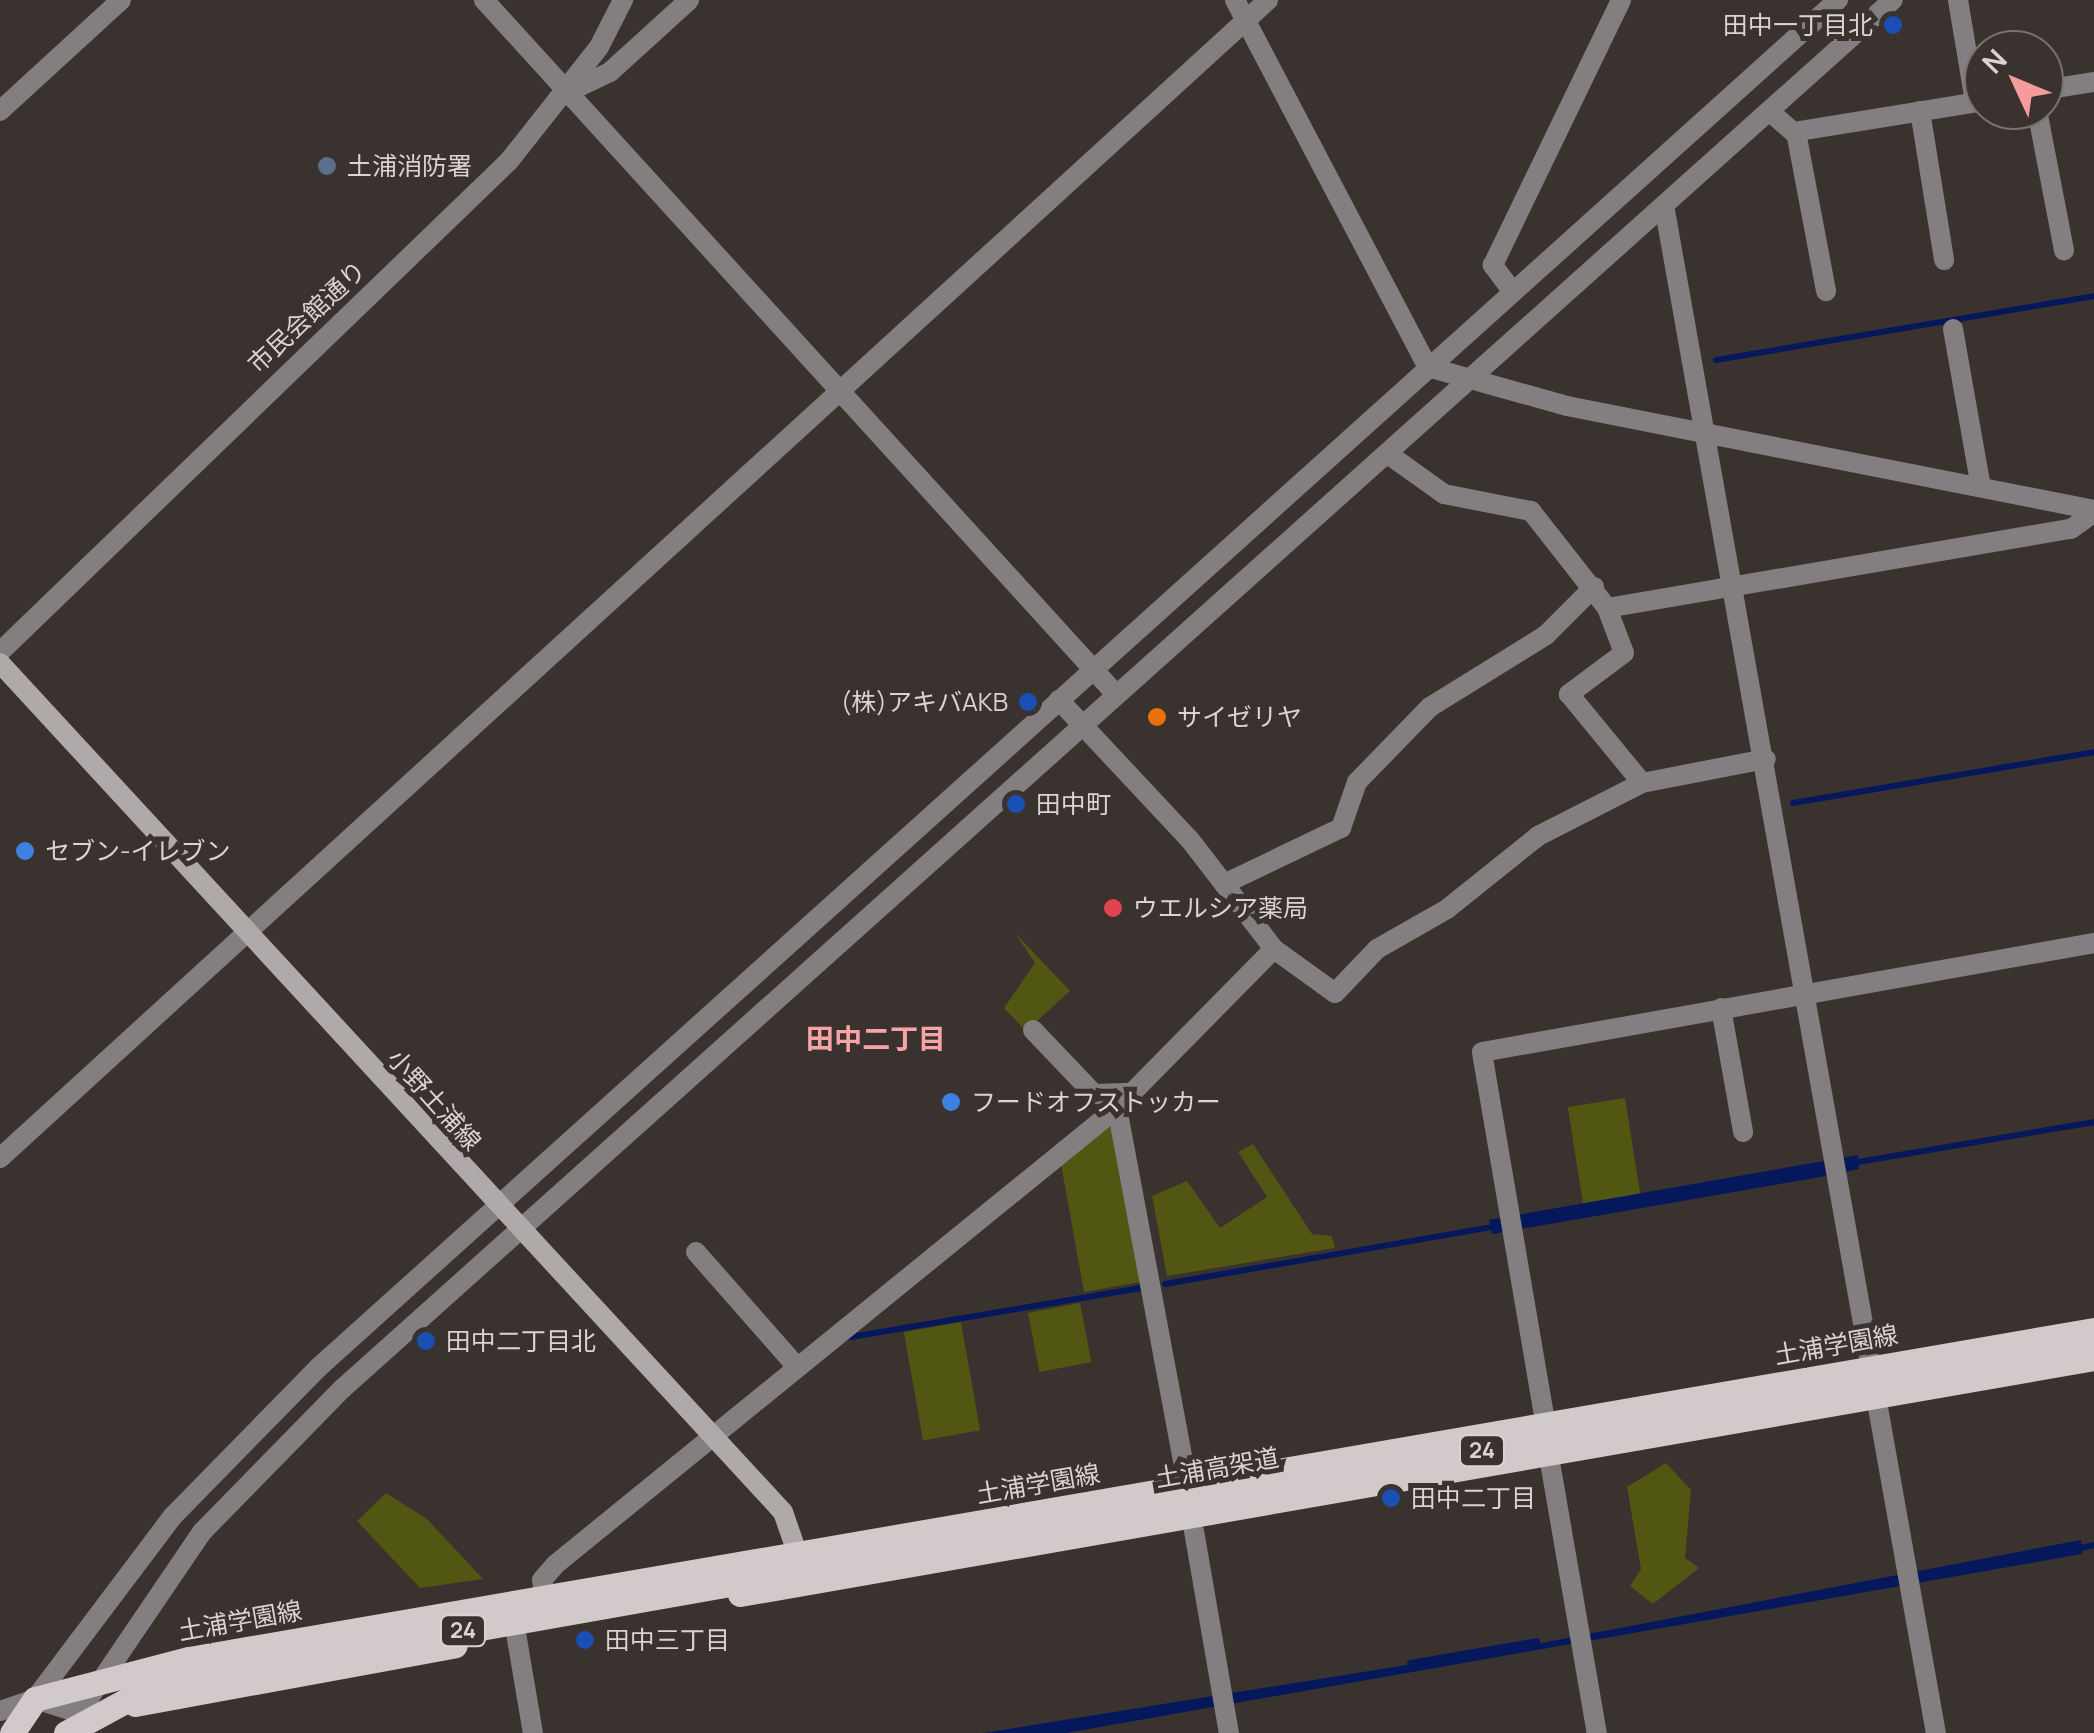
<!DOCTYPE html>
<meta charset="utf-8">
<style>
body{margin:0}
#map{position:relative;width:2094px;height:1733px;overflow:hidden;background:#39322f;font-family:Manrope,"Noto Sans JP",sans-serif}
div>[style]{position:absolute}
.green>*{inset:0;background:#515612;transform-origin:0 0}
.water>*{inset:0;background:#05185c}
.stream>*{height:6px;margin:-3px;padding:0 3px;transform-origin:3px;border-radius:3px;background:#05185c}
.minor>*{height:20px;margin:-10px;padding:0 10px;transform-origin:10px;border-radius:10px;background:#837e7f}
.tertiary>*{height:20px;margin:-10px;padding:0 10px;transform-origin:10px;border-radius:10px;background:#837e7f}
.secondary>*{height:20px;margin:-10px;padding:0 10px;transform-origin:10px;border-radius:10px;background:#afa9aa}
.primary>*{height:25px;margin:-12.5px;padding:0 12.5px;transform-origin:12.5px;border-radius:12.5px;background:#d2c9ca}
.primary-bridge>*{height:25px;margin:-12.5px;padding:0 12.5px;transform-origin:12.5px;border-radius:12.5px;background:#d2c9ca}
.dots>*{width:28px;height:28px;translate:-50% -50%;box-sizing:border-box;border:5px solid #39322f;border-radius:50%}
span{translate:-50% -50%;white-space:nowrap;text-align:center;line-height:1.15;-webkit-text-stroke:10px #39322f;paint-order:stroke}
.shield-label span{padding:2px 8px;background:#39322f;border:2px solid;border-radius:8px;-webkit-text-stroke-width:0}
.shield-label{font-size:22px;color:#d9d4d2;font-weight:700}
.poi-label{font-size:25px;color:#d9d4d2}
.right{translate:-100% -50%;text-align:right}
.left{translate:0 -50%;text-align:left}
.street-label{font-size:25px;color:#d9d4d2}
.neighbourhood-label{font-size:28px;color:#f8a4a6;font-weight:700}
.north{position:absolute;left:1964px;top:30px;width:100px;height:100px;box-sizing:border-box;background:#39322f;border:2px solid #797370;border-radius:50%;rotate:314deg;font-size:28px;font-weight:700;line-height:40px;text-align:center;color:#d9d4d2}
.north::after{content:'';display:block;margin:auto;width:35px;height:45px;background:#f59b9d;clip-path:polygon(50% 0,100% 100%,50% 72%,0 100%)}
</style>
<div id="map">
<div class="green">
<div style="clip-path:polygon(1015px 933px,1070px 991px,1026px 1031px,1004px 1008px,1035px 963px)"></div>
<div style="left:1625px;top:1098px;width:98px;height:58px;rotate:81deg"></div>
<div style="clip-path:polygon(1105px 1127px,1113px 1128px,1140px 1282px,1084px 1292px,1061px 1164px)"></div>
<div style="clip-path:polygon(1253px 1144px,1312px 1234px,1332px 1236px,1335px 1248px,1167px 1276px,1152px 1196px,1187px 1181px,1220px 1228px,1267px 1197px,1238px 1152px)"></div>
<div style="left:1080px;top:1303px;width:60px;height:53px;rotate:79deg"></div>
<div style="left:961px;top:1322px;width:110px;height:58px;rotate:80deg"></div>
<div style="clip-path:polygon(1666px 1463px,1691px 1490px,1685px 1558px,1699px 1568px,1653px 1604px,1630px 1586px,1641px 1569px,1627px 1487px)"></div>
<div style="clip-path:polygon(386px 1493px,427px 1519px,483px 1579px,420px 1588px,357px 1521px)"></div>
</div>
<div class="water">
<div style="clip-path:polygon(1858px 1155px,1859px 1169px,1820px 1177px,1492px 1234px,1489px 1220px)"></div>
<div style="clip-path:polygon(2081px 1540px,2082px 1554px,1213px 1707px,1066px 1733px,983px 1733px,1531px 1645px)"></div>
</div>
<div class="stream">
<div style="left:1716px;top:360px;width:383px;rotate:-9.6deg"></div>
<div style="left:1793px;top:803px;width:305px;rotate:-9.6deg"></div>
<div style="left:1858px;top:1162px;width:239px;rotate:-9.6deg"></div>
<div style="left:1165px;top:1284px;width:331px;rotate:-9.9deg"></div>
<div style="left:851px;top:1337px;width:294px;rotate:-9.6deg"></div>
<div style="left:2081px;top:1548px;width:13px;rotate:-13deg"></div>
<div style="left:1410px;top:1663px;width:129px;rotate:-9.8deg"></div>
</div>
<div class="minor">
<div style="left:484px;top:0;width:936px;rotate:47.69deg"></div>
<div style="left:1235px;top:0;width:415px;rotate:62.3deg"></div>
<div style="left:1958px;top:0;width:103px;rotate:80.5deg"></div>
<div style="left:2044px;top:90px;width:51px;rotate:-9.1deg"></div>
<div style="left:568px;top:92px;width:47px;rotate:-25.5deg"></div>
<div style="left:610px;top:72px;width:107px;rotate:-42.3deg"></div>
<div style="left:2037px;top:110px;width:143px;rotate:79.1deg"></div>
<div style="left:0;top:111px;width:164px;rotate:-42.5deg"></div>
<div style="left:1769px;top:111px;width:32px;rotate:41deg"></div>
<div style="left:1793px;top:132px;width:193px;rotate:-9.2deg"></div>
<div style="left:1920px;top:111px;width:151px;rotate:80.8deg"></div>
<div style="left:1796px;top:132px;width:162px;rotate:79.3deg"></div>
<div style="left:1664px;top:205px;width:1552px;rotate:79.91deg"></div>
<div style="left:1513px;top:292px;width:34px;rotate:-127deg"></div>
<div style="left:1493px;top:265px;width:294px;rotate:-64.2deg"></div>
<div style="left:1953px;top:329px;width:160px;rotate:80deg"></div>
<div style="left:1388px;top:454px;width:69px;rotate:35.5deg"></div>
<div style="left:1444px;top:494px;width:89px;rotate:11.1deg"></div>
<div style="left:1531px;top:511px;width:123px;rotate:51.9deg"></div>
<div style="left:1607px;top:608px;width:471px;rotate:-9.7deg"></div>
<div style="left:2071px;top:529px;width:29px;rotate:-36deg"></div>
<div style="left:1607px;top:608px;width:48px;rotate:69.3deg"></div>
<div style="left:1624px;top:653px;width:69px;rotate:143.3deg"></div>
<div style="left:1569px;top:694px;width:115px;rotate:50.6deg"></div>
<div style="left:1224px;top:884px;width:130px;rotate:-25.6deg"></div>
<div style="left:1341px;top:828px;width:49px;rotate:-70.8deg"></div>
<div style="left:1357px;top:782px;width:105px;rotate:-45.8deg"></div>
<div style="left:1430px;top:707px;width:137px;rotate:-31.8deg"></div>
<div style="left:1546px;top:635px;width:68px;rotate:-45deg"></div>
<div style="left:1274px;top:949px;width:75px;rotate:35.8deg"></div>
<div style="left:1335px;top:993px;width:61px;rotate:-46.3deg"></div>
<div style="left:1377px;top:949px;width:81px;rotate:-29.7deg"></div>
<div style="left:1447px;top:909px;width:117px;rotate:-38.7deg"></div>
<div style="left:1538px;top:836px;width:117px;rotate:-27deg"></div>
<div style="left:1642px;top:783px;width:126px;rotate:-11deg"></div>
<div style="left:1721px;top:1008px;width:126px;rotate:79.9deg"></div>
<div style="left:1033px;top:1030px;width:88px;rotate:46.4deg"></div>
<div style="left:1094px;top:1094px;width:37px;rotate:-2deg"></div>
<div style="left:1117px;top:1108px;width:370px;rotate:79.4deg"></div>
<div style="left:0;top:1158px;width:1717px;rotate:-42.4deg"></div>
<div style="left:696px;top:1252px;width:153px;rotate:48.7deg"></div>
<div style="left:1546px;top:1427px;width:380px;rotate:-99.7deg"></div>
<div style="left:1482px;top:1052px;width:622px;rotate:-10.1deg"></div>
<div style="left:1551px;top:1468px;width:269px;rotate:80.2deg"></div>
<div style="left:1194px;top:1531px;width:205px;rotate:80.2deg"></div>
<div style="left:546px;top:1599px;width:19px;rotate:-102deg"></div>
<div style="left:542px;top:1580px;width:21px;rotate:-49deg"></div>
<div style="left:556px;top:1564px;width:723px;rotate:-39.11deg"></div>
<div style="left:1117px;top:1108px;width:223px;rotate:-45.4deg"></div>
<div style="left:1274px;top:949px;width:138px;rotate:-127.6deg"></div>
<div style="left:1190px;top:840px;width:192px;rotate:-133.1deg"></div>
<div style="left:516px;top:1633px;width:101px;rotate:80.4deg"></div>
</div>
<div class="tertiary">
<div style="left:1428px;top:367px;width:144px;rotate:15.7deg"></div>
<div style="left:1567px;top:406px;width:537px;rotate:11.16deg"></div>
<div style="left:0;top:652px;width:707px;rotate:-43.97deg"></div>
<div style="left:509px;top:161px;width:145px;rotate:-51.7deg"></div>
<div style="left:599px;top:47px;width:53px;rotate:-62.9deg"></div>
<div style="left:35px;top:1699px;width:229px;rotate:-53deg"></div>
<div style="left:173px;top:1516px;width:209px;rotate:-45.6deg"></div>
<div style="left:319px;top:1367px;width:2044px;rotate:-41.99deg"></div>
<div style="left:0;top:1711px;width:37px;rotate:-19deg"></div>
<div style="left:35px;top:1699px;width:46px;rotate:17.7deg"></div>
<div style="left:79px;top:1713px;width:219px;rotate:-55.8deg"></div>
<div style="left:202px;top:1532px;width:200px;rotate:-45.6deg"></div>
<div style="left:342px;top:1389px;width:2082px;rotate:-41.85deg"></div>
</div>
<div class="secondary">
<div style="left:0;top:663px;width:1155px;rotate:47.32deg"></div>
<div style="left:783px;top:1512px;width:58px;rotate:70.9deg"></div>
</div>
<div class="primary">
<div style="left:740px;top:1594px;width:1374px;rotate:-9.89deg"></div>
<div style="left:135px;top:1704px;width:325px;rotate:-10.4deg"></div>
<div style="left:12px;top:1733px;width:41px;rotate:-55.9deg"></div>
<div style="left:35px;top:1699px;width:159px;rotate:-14.6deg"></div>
<div style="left:189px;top:1659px;width:1933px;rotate:-9.8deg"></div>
</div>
<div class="primary-bridge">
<div style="left:66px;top:1733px;width:91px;rotate:-28.3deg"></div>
<div style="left:146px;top:1690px;width:82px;rotate:-12deg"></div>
<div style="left:226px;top:1673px;width:1897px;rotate:-10.02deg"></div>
</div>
<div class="dots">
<div style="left:1893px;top:25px;background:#1a4fb4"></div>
<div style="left:327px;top:166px;background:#5c6f8a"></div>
<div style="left:1028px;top:702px;background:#1a4fb4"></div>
<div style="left:1157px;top:717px;background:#e8710a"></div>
<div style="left:1016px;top:804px;background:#1a4fb4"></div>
<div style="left:25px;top:851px;background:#3f7fe0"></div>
<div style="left:1113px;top:908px;background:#e0444e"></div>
<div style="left:951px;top:1102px;background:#3f7fe0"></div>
<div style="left:426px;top:1341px;background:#1a4fb4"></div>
<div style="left:1391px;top:1498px;background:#1a4fb4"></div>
<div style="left:585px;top:1640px;background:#1a4fb4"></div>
</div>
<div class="shield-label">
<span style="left:1482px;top:1451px">24</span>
<span style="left:463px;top:1631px">24</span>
</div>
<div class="poi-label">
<span class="right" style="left:1873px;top:25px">田中一丁目北</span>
<span class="left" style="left:347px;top:166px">土浦消防署</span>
<span class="right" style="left:1008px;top:702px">(株)アキバAKB</span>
<span class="left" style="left:1177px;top:717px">サイゼリヤ</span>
<span class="left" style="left:1036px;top:804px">田中町</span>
<span class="left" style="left:45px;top:851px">セブン-イレブン</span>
<span class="left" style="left:1133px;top:908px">ウエルシア薬局</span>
<span class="left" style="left:971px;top:1102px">フードオフストッカー</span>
<span class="left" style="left:446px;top:1341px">田中二丁目北</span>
<span class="left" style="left:1411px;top:1498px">田中二丁目</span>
<span class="left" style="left:605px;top:1640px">田中三丁目</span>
</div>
<div class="street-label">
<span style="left:307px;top:317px;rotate:-43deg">市民会館通り</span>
<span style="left:434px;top:1100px;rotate:48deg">小野土浦線</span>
<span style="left:1836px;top:1345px;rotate:-10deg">土浦学園線</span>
<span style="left:1217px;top:1468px;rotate:-10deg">土浦高架道</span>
<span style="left:1038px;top:1484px;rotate:-10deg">土浦学園線</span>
<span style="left:240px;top:1621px;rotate:-10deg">土浦学園線</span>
</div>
<div class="neighbourhood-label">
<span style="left:876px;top:1038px">田中二丁目</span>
</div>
<div class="north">N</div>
</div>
